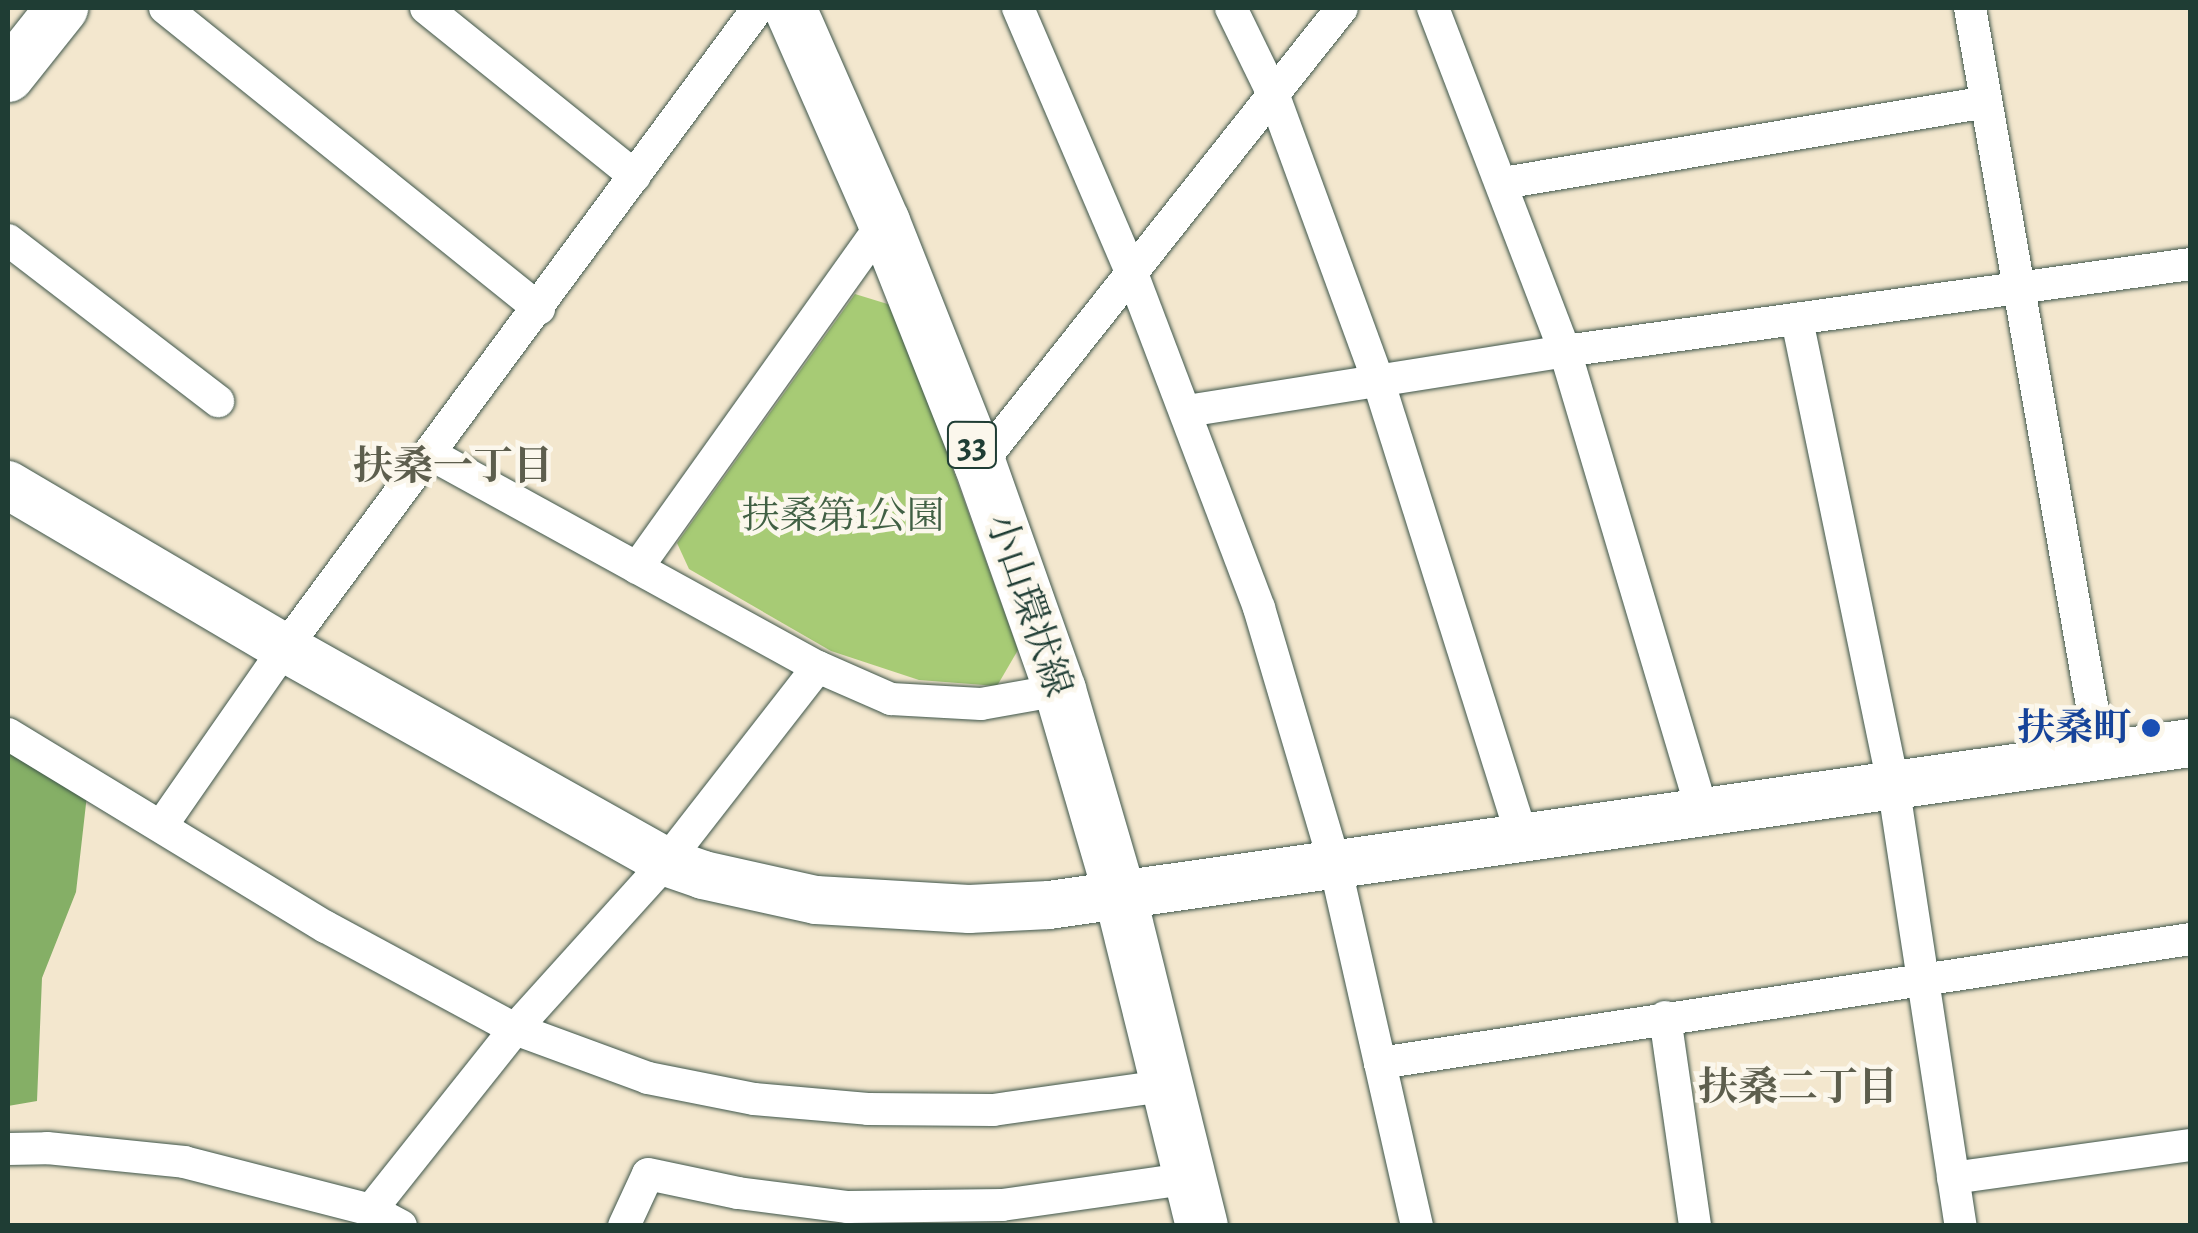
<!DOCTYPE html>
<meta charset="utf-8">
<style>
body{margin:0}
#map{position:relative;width:2198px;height:1233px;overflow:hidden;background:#f3e7ce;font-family:Alegreya,"Noto Serif JP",serif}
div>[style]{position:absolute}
.green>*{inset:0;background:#a7cb75}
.forest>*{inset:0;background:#85af66}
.roads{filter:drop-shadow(0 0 2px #3f564b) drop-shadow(0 0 2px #3f564b)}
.street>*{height:32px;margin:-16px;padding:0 16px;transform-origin:16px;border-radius:16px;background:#fff}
.secondary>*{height:48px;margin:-24px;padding:0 24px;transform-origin:24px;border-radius:24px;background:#fff}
.primary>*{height:52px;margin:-26px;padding:0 26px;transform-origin:26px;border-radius:26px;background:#fff}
.dots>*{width:28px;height:28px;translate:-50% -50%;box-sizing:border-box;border:5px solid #fbf7ec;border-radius:50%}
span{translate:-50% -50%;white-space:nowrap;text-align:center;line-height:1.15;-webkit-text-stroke:9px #fbf7ec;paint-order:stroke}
.shield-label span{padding:2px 8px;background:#fbf7ec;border:2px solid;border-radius:8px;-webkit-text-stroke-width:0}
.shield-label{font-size:35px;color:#1f3d34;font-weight:700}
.park-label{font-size:38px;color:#416044}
.street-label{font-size:38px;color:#1f3d34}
.transit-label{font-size:38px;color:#164399;font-weight:700}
.right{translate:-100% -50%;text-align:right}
.neighbourhood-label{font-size:40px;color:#5d5e4d;font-weight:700}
.frame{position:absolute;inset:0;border:10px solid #1f3d34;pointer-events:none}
</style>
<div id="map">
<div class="green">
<div style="clip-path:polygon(855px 294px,894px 306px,1018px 650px,997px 686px,919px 680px,831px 651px,689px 569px,677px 543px)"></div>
</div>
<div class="forest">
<div style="clip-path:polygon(8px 748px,87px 795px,76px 892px,42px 978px,37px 1101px,8px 1106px)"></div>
</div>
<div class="roads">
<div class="street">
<div style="left:165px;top:8px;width:480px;rotate:38.8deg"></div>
<div style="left:426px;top:8px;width:268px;rotate:38.8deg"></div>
<div style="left:1018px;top:8px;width:292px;rotate:66.8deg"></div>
<div style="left:1133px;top:276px;width:355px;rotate:69.2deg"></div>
<div style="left:1259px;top:608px;width:268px;rotate:73.5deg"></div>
<div style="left:1335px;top:865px;width:370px;rotate:77.2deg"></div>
<div style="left:1231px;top:8px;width:98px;rotate:64deg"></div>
<div style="left:1274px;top:96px;width:302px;rotate:69.9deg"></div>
<div style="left:1378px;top:380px;width:479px;rotate:72.5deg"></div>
<div style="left:1433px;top:8px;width:368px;rotate:69deg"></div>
<div style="left:1565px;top:351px;width:479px;rotate:73.4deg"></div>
<div style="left:1970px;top:8px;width:760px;rotate:80.08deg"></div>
<div style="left:1503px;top:183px;width:490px;rotate:-9.5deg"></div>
<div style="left:8px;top:240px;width:265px;rotate:37.5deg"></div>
<div style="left:1797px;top:320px;width:474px;rotate:78.3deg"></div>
<div style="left:1893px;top:784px;width:447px;rotate:81.3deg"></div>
<div style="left:1187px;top:411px;width:383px;rotate:-9deg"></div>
<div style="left:1565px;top:351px;width:631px;rotate:-7.92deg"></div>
<div style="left:432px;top:455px;width:440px;rotate:28.8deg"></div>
<div style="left:818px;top:667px;width:80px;rotate:23.7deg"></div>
<div style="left:891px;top:699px;width:90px;rotate:3.2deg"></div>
<div style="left:981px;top:704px;width:80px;rotate:-10deg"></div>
<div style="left:980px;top:464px;width:582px;rotate:-51.56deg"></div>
<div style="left:637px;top:568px;width:425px;rotate:-54.5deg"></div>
<div style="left:8px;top:734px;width:372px;rotate:31.3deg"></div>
<div style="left:326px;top:927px;width:215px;rotate:28.4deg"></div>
<div style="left:515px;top:1029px;width:142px;rotate:20.2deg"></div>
<div style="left:648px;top:1078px;width:108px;rotate:11.2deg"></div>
<div style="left:754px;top:1099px;width:114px;rotate:5deg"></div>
<div style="left:868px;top:1109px;width:125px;rotate:0.5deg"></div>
<div style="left:993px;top:1110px;width:180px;rotate:-8deg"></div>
<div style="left:162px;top:825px;width:216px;rotate:-55.2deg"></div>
<div style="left:285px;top:648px;width:796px;rotate:-53.53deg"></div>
<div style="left:1665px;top:1017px;width:211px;rotate:81.8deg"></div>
<div style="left:1380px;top:1063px;width:819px;rotate:-8.7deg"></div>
<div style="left:8px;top:1149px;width:39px;rotate:-1deg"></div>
<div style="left:47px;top:1148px;width:138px;rotate:5.8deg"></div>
<div style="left:184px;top:1162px;width:193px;rotate:14.4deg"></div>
<div style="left:371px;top:1210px;width:34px;rotate:28deg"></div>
<div style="left:1953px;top:1178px;width:239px;rotate:-7.9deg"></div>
<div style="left:371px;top:1210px;width:231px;rotate:-51.5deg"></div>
<div style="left:515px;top:1029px;width:225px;rotate:-47.9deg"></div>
<div style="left:666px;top:862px;width:247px;rotate:-52.1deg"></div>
<div style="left:624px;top:1226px;width:57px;rotate:-65.2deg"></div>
<div style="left:648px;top:1174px;width:92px;rotate:11.9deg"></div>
<div style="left:738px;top:1193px;width:111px;rotate:7.3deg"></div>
<div style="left:848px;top:1207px;width:154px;rotate:-0.7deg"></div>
<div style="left:1002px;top:1205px;width:192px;rotate:-8.1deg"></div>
</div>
<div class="secondary">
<div style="left:8px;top:485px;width:321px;rotate:30.5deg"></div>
<div style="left:285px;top:648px;width:437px;rotate:29.3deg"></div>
<div style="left:666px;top:862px;width:39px;rotate:19deg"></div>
<div style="left:703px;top:875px;width:116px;rotate:12.5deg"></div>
<div style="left:816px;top:900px;width:153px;rotate:3.4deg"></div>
<div style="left:969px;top:909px;width:80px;rotate:-2.9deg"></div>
<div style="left:1049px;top:905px;width:1152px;rotate:-8.08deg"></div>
</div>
<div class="primary">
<div style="left:790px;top:8px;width:234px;rotate:66.3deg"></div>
<div style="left:884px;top:222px;width:260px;rotate:68.4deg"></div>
<div style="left:980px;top:464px;width:240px;rotate:70.5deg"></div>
<div style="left:1060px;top:690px;width:214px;rotate:73.7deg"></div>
<div style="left:1120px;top:895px;width:341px;rotate:76.1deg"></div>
<div style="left:8px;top:76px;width:87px;rotate:-51.5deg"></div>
</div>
</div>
<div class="dots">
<div style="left:2151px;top:728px;background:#1a4fb4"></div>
</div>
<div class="shield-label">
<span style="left:972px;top:445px">33</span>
</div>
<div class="park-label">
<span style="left:843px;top:516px">扶桑第1公園</span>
</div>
<div class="street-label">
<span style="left:1029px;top:605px;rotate:71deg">小山環状線</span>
</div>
<div class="transit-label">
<span class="right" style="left:2131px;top:728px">扶桑町</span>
</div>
<div class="neighbourhood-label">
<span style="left:453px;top:466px">扶桑一丁目</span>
<span style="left:1798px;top:1087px">扶桑二丁目</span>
</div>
<div class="frame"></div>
</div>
